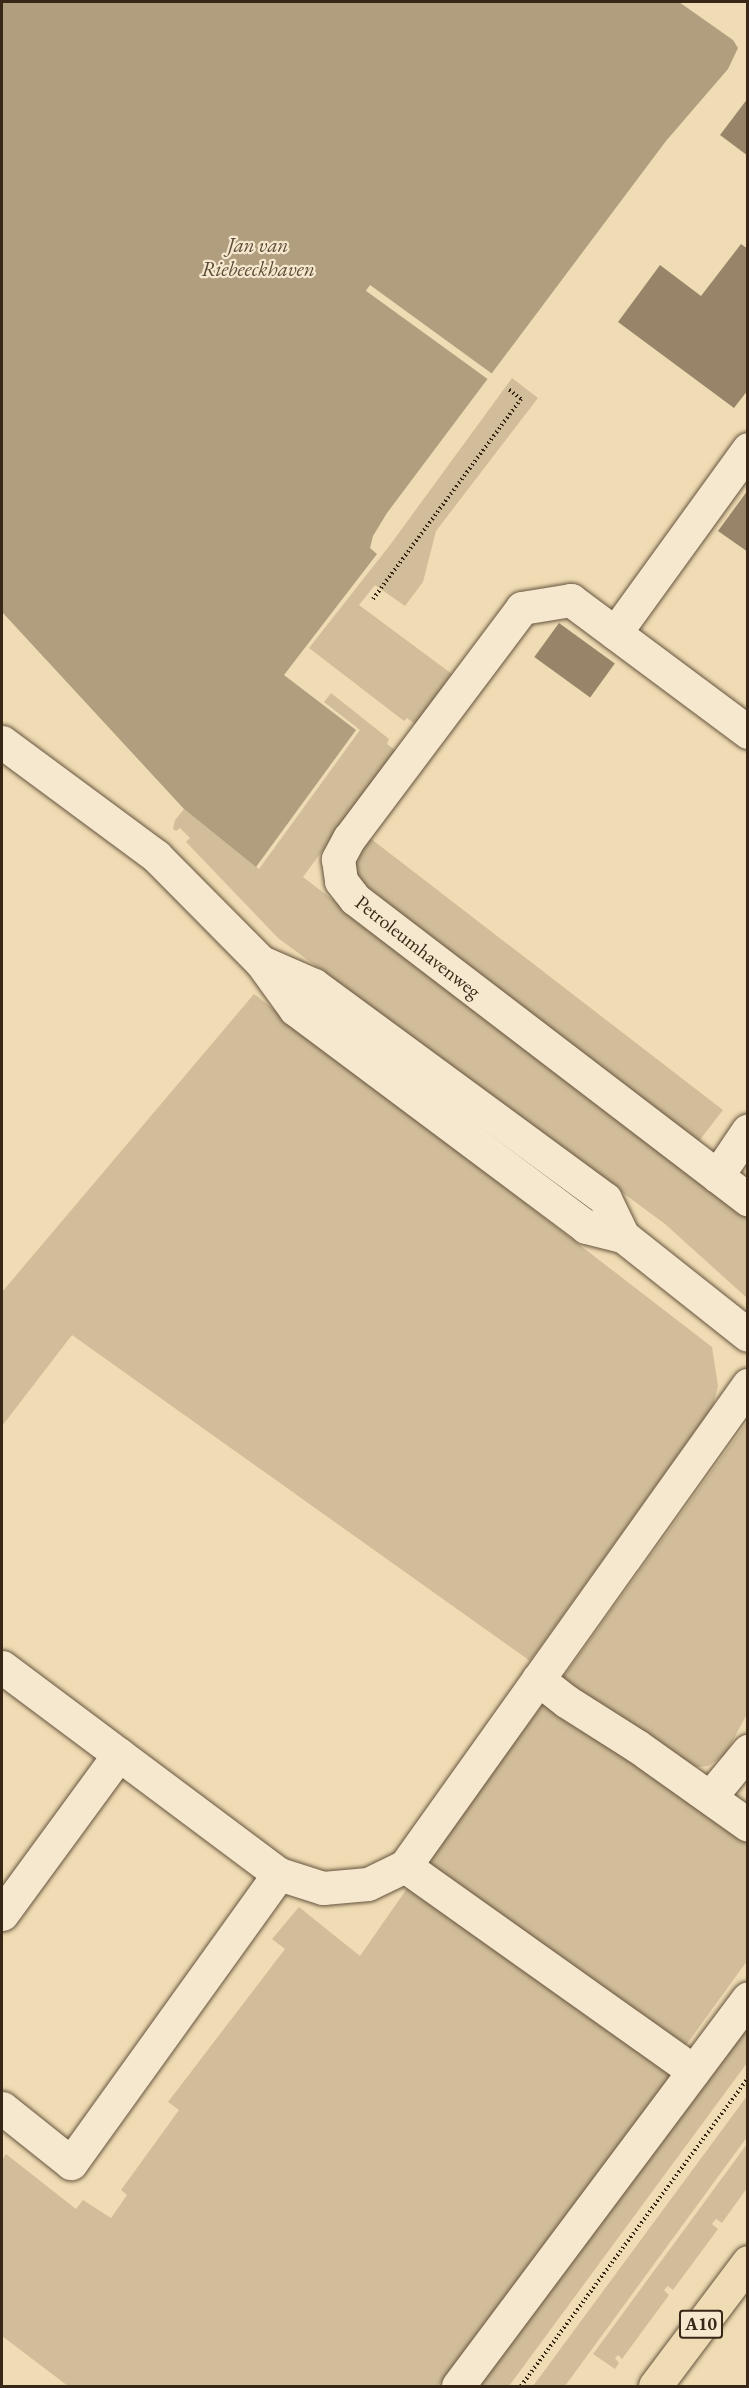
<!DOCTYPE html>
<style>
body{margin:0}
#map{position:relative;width:749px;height:2388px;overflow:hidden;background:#f0dcb4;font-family:"EB Garamond",serif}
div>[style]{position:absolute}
.green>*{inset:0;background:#d1bd99}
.water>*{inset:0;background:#b19e7f}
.pier>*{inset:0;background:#f0dcb4;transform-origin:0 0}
.building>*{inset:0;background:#988569;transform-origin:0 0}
.path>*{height:4px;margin-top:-2px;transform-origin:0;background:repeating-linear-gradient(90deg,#382717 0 1.5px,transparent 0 4.5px)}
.roads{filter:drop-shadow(0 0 2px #66543e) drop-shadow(0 0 2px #66543e)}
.minor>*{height:33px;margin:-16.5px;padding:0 16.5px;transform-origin:16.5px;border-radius:16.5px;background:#f5e8ce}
.highway>*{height:33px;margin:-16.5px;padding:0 16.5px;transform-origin:16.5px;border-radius:16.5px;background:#f0dcb4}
span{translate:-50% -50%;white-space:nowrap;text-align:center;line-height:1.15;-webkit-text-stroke:4.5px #f5e8ce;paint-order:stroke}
.shield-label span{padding:2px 4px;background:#f5e8ce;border:2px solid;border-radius:4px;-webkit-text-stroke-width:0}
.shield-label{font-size:18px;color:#382717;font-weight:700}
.street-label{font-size:20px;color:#382717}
.water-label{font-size:21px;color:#5c4b36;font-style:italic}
.frame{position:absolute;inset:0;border:3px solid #382717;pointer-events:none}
</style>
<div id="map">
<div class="green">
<div style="clip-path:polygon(512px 378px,538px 398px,436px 531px,423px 582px,405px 606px,375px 585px,359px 605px,452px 674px,415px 724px,407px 718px,404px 721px,309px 648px,390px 545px)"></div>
<div style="clip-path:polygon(331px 693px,389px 739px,387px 744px,396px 751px,303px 877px,747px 1216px,747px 1298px,665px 1224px,278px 938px,186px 842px,190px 838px,180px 828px,176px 831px,173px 829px,175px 820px,184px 809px,259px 869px,360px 730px,324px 702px)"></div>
<div style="clip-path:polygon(370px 838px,723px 1110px,699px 1141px,363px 887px,354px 869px,355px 854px)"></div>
<div style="clip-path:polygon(254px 994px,712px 1347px,718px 1386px,713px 1406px,530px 1661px,72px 1335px,2px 1426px,2px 1292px)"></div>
<div style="clip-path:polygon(747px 1422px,747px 1714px,725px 1755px,708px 1766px,699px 1767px,690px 1765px,556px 1687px)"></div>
<div style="clip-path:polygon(548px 1697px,747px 1837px,747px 1961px,681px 2052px,421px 1869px)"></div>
<div style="clip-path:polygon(408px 1887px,673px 2076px,438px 2386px,68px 2386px,2px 2336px,2px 2160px,6px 2154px,76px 2209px,83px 2200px,111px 2218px,127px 2195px,121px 2190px,179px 2110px,168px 2102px,285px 1949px,272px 1939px,299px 1907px,360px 1956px)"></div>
<div style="clip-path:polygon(747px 2025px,747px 2063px,509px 2386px,479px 2386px)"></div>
<div style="clip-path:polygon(747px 2096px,747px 2137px,565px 2386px,533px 2386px)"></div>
<div style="clip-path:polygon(747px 2144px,747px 2188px,722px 2223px,716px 2219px,712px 2224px,718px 2229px,673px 2290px,668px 2286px,664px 2290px,669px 2295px,622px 2359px,618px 2355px,615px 2358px,619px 2363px,615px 2369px,593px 2354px)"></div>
</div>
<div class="water">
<div style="clip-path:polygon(2px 2px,679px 2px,733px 40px,738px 48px,728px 69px,666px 141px,387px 513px,373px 536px,370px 548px,377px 554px,284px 675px,356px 730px,256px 867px,184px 809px,2px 612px)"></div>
</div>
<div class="pier">
<div style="left:370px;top:285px;width:153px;height:7px;rotate:36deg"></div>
</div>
<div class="building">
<div style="clip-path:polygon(748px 98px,748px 156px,720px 135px)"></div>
<div style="clip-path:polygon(741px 244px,748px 249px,748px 390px,734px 408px,618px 322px,660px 265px,701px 296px)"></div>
<div style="clip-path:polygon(748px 490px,748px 552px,718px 531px)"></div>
<div style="left:559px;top:623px;width:69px;height:42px;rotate:36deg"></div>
</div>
<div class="path">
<div style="left:373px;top:599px;width:249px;rotate:-53.5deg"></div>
<div style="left:521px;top:399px;width:16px;rotate:-142deg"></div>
<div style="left:521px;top:2386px;width:383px;rotate:-53.6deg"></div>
</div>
<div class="roads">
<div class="minor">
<div style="left:615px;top:633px;width:227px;rotate:-54.1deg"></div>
<div style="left:748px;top:732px;width:221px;rotate:-143.3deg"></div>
<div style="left:571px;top:600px;width:50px;rotate:170.7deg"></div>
<div style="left:522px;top:608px;width:288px;rotate:126.9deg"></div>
<div style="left:349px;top:838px;width:24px;rotate:118deg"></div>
<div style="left:338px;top:859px;width:22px;rotate:82deg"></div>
<div style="left:341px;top:881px;width:23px;rotate:52deg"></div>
<div style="left:355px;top:899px;width:495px;rotate:37.4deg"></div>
<div style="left:2px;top:742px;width:192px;rotate:36.5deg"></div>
<div style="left:156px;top:856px;width:149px;rotate:45.3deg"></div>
<div style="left:261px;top:962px;width:58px;rotate:23.5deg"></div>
<div style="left:314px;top:985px;width:361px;rotate:36.3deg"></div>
<div style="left:605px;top:1199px;width:41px;rotate:64.1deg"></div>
<div style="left:261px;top:962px;width:58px;rotate:54.1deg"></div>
<div style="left:295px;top:1009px;width:364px;rotate:36.8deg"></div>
<div style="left:586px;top:1227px;width:38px;rotate:14deg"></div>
<div style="left:623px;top:1236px;width:159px;rotate:38.4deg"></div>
<div style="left:717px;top:1176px;width:55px;rotate:-56deg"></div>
<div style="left:2px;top:1667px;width:346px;rotate:36.8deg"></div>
<div style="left:279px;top:1874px;width:46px;rotate:17.7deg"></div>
<div style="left:323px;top:1888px;width:45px;rotate:-5.1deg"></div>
<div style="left:368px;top:1884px;width:41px;rotate:-25.9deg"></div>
<div style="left:405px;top:1866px;width:591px;rotate:-54.51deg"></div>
<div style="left:538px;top:1679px;width:36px;rotate:38deg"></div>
<div style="left:566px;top:1701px;width:84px;rotate:32.4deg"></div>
<div style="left:637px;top:1746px;width:136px;rotate:35.4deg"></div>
<div style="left:710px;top:1797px;width:60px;rotate:-50.4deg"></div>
<div style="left:405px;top:1866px;width:354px;rotate:35.4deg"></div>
<div style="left:2px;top:1914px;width:198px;rotate:-53.8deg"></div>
<div style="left:2px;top:2108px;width:88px;rotate:38.6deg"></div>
<div style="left:71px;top:2163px;width:356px;rotate:-54.3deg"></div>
<div style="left:458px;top:2386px;width:484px;rotate:-53.2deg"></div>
</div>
<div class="highway">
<div style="left:655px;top:2386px;width:155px;rotate:-53.1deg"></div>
</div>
</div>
<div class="shield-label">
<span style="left:701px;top:2324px">A10</span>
</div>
<div class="street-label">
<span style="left:418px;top:947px;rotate:38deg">Petroleumhavenweg</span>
</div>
<div class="water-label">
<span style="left:258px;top:257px">Jan van<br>Riebeeckhaven</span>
</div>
<div class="frame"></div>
</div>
